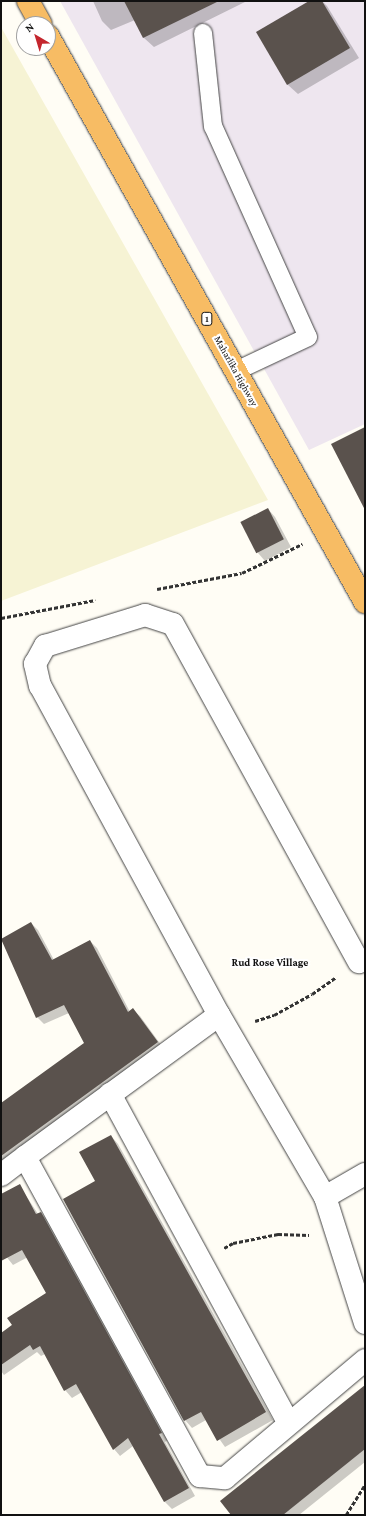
<!DOCTYPE html>
<style>
body{margin:0}
#map{position:relative;width:366px;height:1516px;overflow:hidden;background:#fffdf5;font-family:"Crimson Pro",serif}
div>[style]{position:absolute}
.industrial>*{inset:0;background:#eee6ef}
.farmland>*{inset:0;background:#f6f3d4}
.shadow>*{inset:0;background:#0003}
.building>*{inset:0;background:#5a524d;transform-origin:0 0}
.path>*{height:2.5px;margin-top:-1.25px;transform-origin:0;background:repeating-linear-gradient(90deg,#333 0 4px,transparent 0 6px)}
.roads{filter:drop-shadow(0 0 1px #444) drop-shadow(0 0 1px #444)}
.service>*{height:18px;margin:-9px;padding:0 9px;transform-origin:9px;border-radius:9px;background:#fff}
.minor>*{height:22px;margin:-11px;padding:0 11px;transform-origin:11px;border-radius:11px;background:#fff}
.trunk>*{height:22px;margin:-11px;padding:0 11px;transform-origin:11px;border-radius:11px;background:#f7bc64}
span{translate:-50% -50%;white-space:nowrap;text-align:center;line-height:1.15;-webkit-text-stroke:4px #fff;paint-order:stroke}
.shield-label span{padding:1px 3px;background:#fff;border:1px solid;border-radius:3px;-webkit-text-stroke-width:0}
.shield-label{font-size:9px;color:#111;font-weight:700}
.street-label{font-size:10px;color:#111}
.neighbourhood-label{font-size:11px;color:#111;font-weight:700}
.frame{position:absolute;inset:0;border:2px solid #111;pointer-events:none}
.north{position:absolute;left:16px;top:16px;width:40px;height:40px;box-sizing:border-box;background:#fff;border:1px solid #a0a0a0;border-radius:50%;rotate:322deg;font-size:11px;font-weight:700;line-height:16px;text-align:center;color:#111}
.north::after{content:'';display:block;margin:auto;width:14px;height:18px;background:#c4262e;clip-path:polygon(50% 0,100% 100%,50% 72%,0 100%)}
</style>
<div id="map">
<div class="industrial">
<div style="clip-path:polygon(60px 1px,365px 1px,365px 424px,309px 450px)"></div>
</div>
<div class="farmland">
<div style="clip-path:polygon(1px 27px,268px 500px,1px 601px)"></div>
</div>
<div class="shadow">
<div style="clip-path:polygon(93px 1px,247px 1px,154px 47px,144px 38px,135px 20px,111px 30px,102px 21px)"></div>
<div style="clip-path:polygon(311px 1px,322px 1px,327px 6px,359px 58px,298px 94px,288px 85px,258px 32px)"></div>
<div style="clip-path:polygon(268px 509px,275px 517px,291px 547px,265px 561px,258px 553px)"></div>
<div style="clip-path:polygon(31px 923px,38px 930px,54px 960px,90px 941px,97px 948px,130px 1012px,133px 1010px,140px 1016px,164px 1049px,1px 1168px,1px 1105px,85px 1043px,69px 1013px,44px 1024px,37px 1017px)"></div>
<div style="clip-path:polygon(111px 1136px,118px 1144px,273px 1420px,225px 1447px,206px 1420px,192px 1428px,185px 1420px)"></div>
<div style="clip-path:polygon(19px 1185px,38px 1214px,41px 1213px,48px 1220px,168px 1440px,165px 1442px,195px 1496px,172px 1509px,165px 1502px,133px 1446px,120px 1456px,114px 1449px,82px 1392px,72px 1398px,65px 1390px,45px 1354px,41px 1356px,37px 1352px,4px 1375px,1px 1371px,1px 1334px,48px 1294px,28px 1257px,13px 1265px,1px 1250px,1px 1195px)"></div>
<div style="clip-path:polygon(365px 1387px,365px 1462px,299px 1515px,232px 1515px)"></div>
</div>
<div class="building">
<div style="clip-path:polygon(124px 1px,219px 1px,143px 38px)"></div>
<div style="clip-path:polygon(309px 1px,322px 1px,350px 48px,287px 85px,256px 32px)"></div>
<div style="clip-path:polygon(365px 427px,365px 510px,331px 444px)"></div>
<div style="left:268px;top:508px;width:35px;height:31px;rotate:63deg"></div>
<div style="clip-path:polygon(31px 922px,52px 960px,90px 940px,128px 1012px,133px 1008px,158px 1042px,1px 1156px,1px 1103px,84px 1043px,64px 1005px,36px 1018px,1px 939px)"></div>
<div style="clip-path:polygon(111px 1135px,266px 1412px,217px 1441px,201px 1412px,184px 1421px,63px 1199px,95px 1181px,79px 1152px)"></div>
<div style="clip-path:polygon(20px 1184px,36px 1214px,41px 1212px,162px 1433px,159px 1434px,189px 1488px,164px 1502px,128px 1438px,113px 1450px,76px 1384px,64px 1391px,40px 1346px,33px 1350px,30px 1345px,1px 1365px,1px 1333px,12px 1325px,7px 1318px,46px 1293px,22px 1250px,1px 1261px,1px 1194px)"></div>
<div style="clip-path:polygon(365px 1385px,365px 1449px,283px 1515px,231px 1515px,220px 1501px)"></div>
</div>
<div class="path">
<div style="left:157px;top:589px;width:86px;rotate:-10.7deg"></div>
<div style="left:242px;top:573px;width:67px;rotate:-25.8deg"></div>
<div style="left:1px;top:618px;width:96px;rotate:-10.8deg"></div>
<div style="left:255px;top:1021px;width:20px;rotate:-18deg"></div>
<div style="left:274px;top:1015px;width:43px;rotate:-28.9deg"></div>
<div style="left:312px;top:994px;width:29px;rotate:-35deg"></div>
<div style="left:224px;top:1248px;width:10px;rotate:-29deg"></div>
<div style="left:233px;top:1243px;width:46px;rotate:-11.3deg"></div>
<div style="left:278px;top:1234px;width:31px;rotate:2deg"></div>
<div style="left:346px;top:1515px;width:36px;rotate:-58deg"></div>
</div>
<div class="roads">
<div class="service">
<div style="left:203px;top:33px;width:94px;rotate:83.9deg"></div>
<div style="left:213px;top:126px;width:231px;rotate:65.8deg"></div>
<div style="left:308px;top:337px;width:80px;rotate:154.7deg"></div>
</div>
<div class="minor">
<div style="left:219px;top:1015px;width:375px;rotate:-118.5deg"></div>
<div style="left:40px;top:686px;width:23px;rotate:-103deg"></div>
<div style="left:35px;top:664px;width:21px;rotate:-61deg"></div>
<div style="left:45px;top:646px;width:105px;rotate:-17.2deg"></div>
<div style="left:145px;top:615px;width:29px;rotate:18deg"></div>
<div style="left:173px;top:624px;width:386px;rotate:61.2deg"></div>
<div style="left:110px;top:1094px;width:373px;rotate:61.5deg"></div>
<div style="left:1px;top:1175px;width:30px;rotate:-37deg"></div>
<div style="left:325px;top:1197px;width:46px;rotate:-29.9deg"></div>
<div style="left:365px;top:1323px;width:132px;rotate:-107.6deg"></div>
<div style="left:325px;top:1197px;width:211px;rotate:-120.2deg"></div>
<div style="left:219px;top:1015px;width:240px;rotate:143.8deg"></div>
<div style="left:25px;top:1157px;width:364px;rotate:61.3deg"></div>
<div style="left:200px;top:1476px;width:25px;rotate:5deg"></div>
<div style="left:225px;top:1478px;width:183px;rotate:-40.1deg"></div>
</div>
<div class="trunk">
<div style="left:28px;top:1px;width:26px;rotate:61deg"></div>
<div style="left:48px;top:36px;width:649px;rotate:60.75deg"></div>
</div>
</div>
<div class="shield-label">
<span style="left:207px;top:319px">1</span>
</div>
<div class="street-label">
<span style="left:236px;top:371px;rotate:61deg">Maharlika Highway</span>
</div>
<div class="neighbourhood-label">
<span style="left:270px;top:962px">Rud Rose Village</span>
</div>
<div class="frame"></div>
<div class="north">N</div>
</div>
